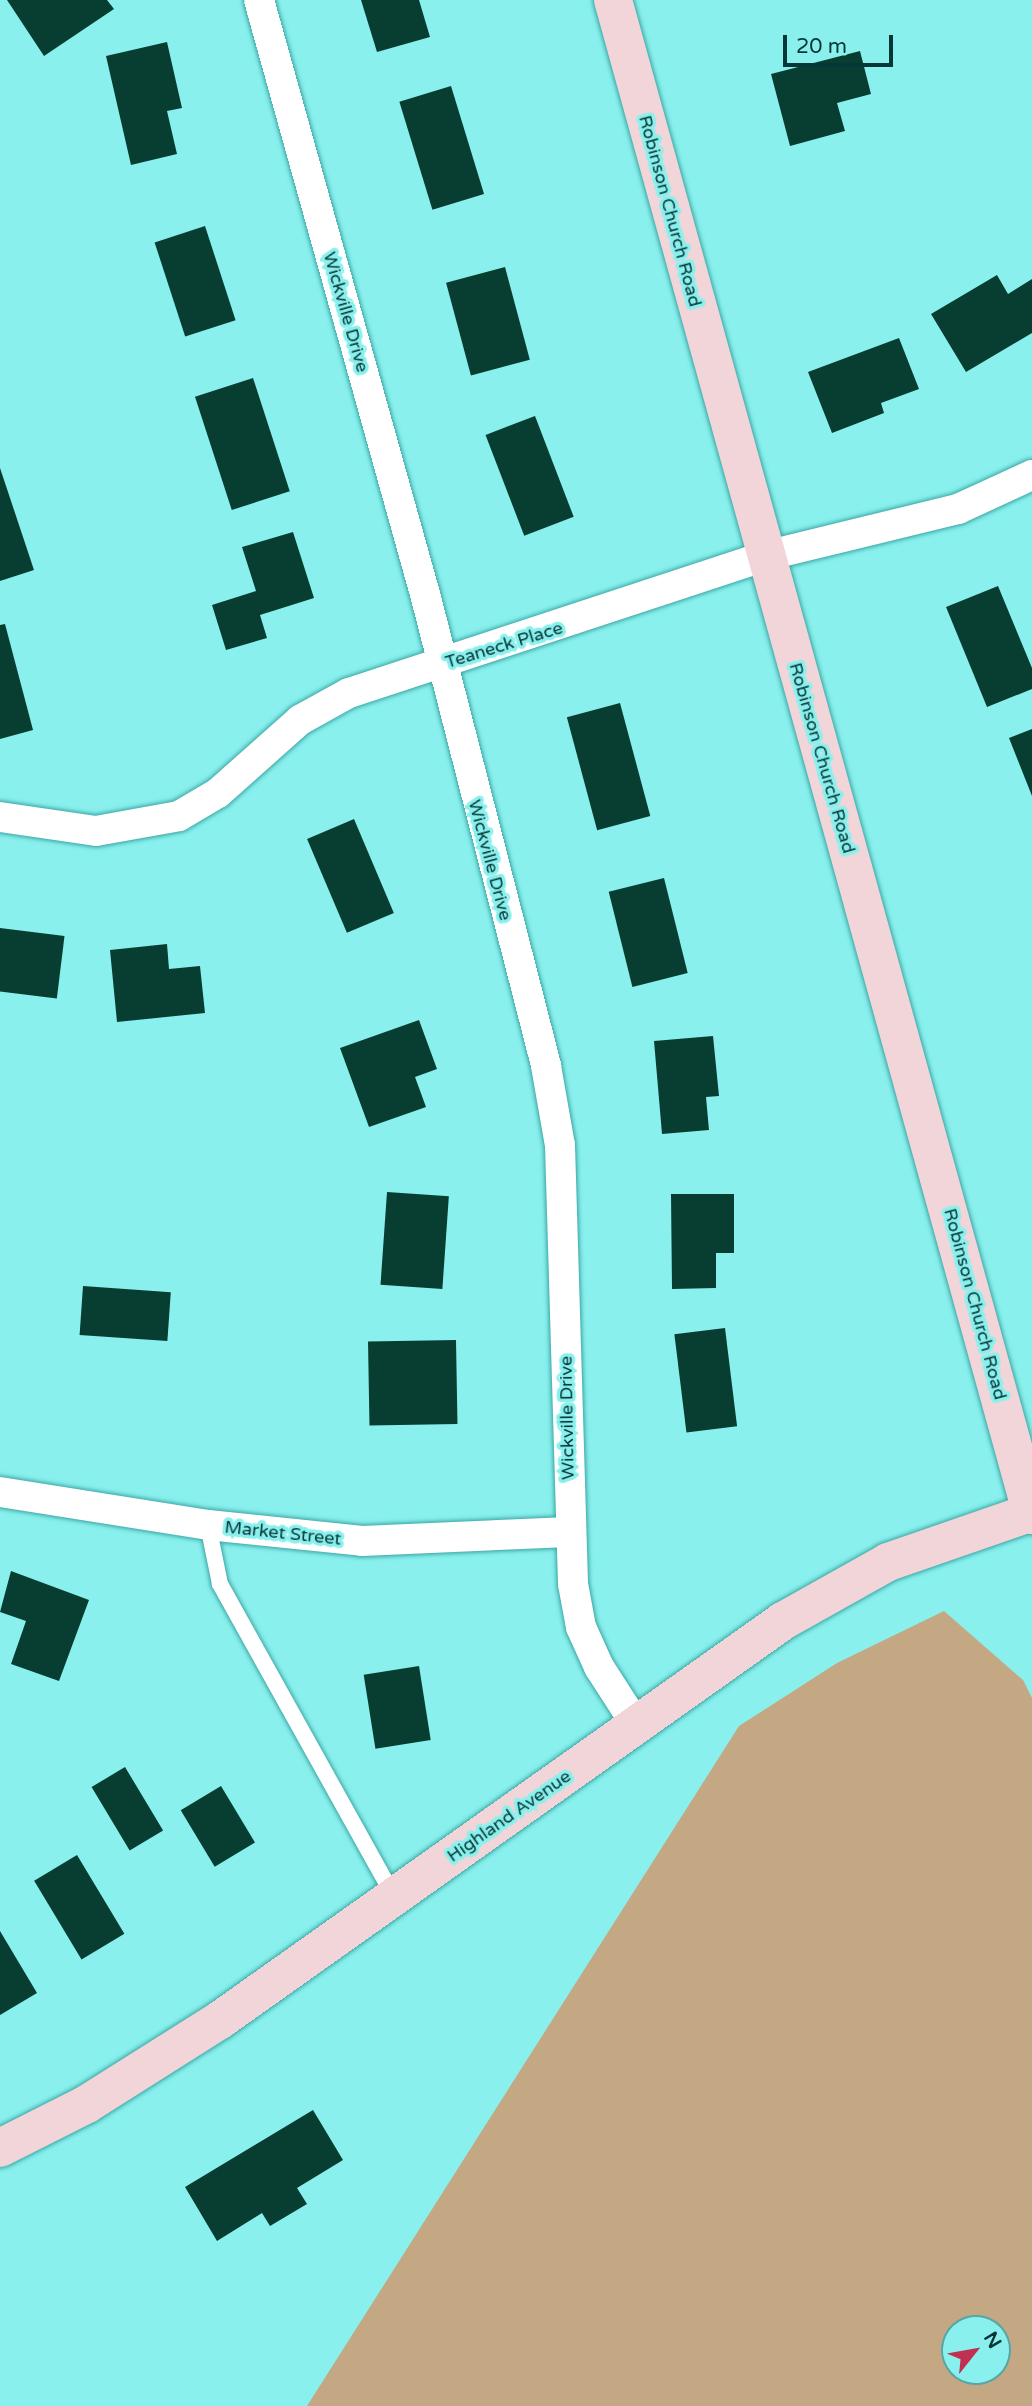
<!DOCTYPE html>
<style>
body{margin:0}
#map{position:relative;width:1032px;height:2406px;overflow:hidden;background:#89f0ed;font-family:"Varela Round",sans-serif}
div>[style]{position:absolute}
.green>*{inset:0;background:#c4a783}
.building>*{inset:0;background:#083e32;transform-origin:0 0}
.roads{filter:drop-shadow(0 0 2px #3ba7a5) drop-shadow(0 0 2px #3ba7a5)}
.lane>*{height:16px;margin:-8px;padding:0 8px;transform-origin:8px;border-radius:8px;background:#fff}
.street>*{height:30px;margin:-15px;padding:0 15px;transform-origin:15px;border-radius:15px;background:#fff}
.secondary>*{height:38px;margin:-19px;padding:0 19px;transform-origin:19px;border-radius:19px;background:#f1d5d8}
span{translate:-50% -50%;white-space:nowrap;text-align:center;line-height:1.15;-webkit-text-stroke:7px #89f0ed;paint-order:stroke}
.street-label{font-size:18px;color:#063636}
.north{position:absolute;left:941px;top:2315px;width:70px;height:70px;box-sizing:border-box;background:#89f0ed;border:2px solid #55a6a4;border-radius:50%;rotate:59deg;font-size:19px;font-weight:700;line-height:28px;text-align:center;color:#063636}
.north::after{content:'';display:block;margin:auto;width:24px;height:32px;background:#c03050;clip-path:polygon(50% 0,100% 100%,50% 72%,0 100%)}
.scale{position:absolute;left:783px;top:35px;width:110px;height:32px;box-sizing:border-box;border:4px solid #063636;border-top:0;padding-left:9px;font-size:21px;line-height:24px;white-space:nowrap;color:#063636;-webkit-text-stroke:5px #89f0ed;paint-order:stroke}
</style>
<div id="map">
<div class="green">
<div style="clip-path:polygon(evenodd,944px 1611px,1023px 1680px,1032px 1698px,1032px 2406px,307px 2406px,739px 1726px,837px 1663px,944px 1611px,955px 2329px,997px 2329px,997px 2371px,955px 2371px,955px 2329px)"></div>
</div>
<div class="building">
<div style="clip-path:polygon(7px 0,107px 0,114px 9px,44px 56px)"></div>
<div style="clip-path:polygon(361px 0,419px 0,430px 37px,377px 52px)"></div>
<div style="clip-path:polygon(167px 42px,182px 108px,167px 111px,177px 154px,131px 165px,106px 56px)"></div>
<div style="clip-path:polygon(860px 51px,871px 94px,837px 103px,845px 131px,790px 146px,771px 74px)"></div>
<div style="left:451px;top:86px;width:113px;height:54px;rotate:73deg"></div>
<div style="left:205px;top:226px;width:99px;height:53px;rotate:72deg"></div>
<div style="left:505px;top:267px;width:96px;height:61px;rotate:75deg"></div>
<div style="clip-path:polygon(997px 275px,1008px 294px,1032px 279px,1032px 333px,966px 372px,931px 314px)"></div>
<div style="clip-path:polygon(899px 338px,919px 389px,881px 403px,884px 413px,832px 433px,808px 372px)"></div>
<div style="left:253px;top:378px;width:119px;height:61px;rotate:72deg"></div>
<div style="left:535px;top:416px;width:108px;height:53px;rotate:69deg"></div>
<div style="clip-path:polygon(0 468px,34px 570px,0 581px)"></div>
<div style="clip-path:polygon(293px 532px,314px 598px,260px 615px,267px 638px,226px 650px,212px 605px,256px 591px,242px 547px)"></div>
<div style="clip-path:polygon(998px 586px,1032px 668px,1032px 689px,987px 707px,946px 607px)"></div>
<div style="clip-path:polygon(5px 624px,33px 730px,0 739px,0 625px)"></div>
<div style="left:620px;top:703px;width:117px;height:55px;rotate:75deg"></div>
<div style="clip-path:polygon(1032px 729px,1032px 796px,1009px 738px)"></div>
<div style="left:354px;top:819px;width:102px;height:51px;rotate:67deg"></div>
<div style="left:664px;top:878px;width:98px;height:57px;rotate:76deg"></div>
<div style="left:0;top:928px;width:65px;height:63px;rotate:7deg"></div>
<div style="clip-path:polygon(167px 944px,169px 969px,200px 966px,205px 1013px,117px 1022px,110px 950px)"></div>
<div style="clip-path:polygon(419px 1020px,437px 1069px,415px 1077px,426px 1107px,369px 1127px,340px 1048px)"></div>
<div style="clip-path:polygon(713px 1036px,719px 1096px,706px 1097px,709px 1130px,662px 1134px,654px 1041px)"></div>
<div style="left:387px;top:1192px;width:62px;height:93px;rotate:4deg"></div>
<div style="clip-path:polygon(671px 1194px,734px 1194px,734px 1253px,716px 1253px,716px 1288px,672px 1289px)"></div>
<div style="left:83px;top:1286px;width:88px;height:49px;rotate:4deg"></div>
<div style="left:725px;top:1328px;width:99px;height:51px;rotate:83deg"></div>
<div style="left:456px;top:1340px;width:84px;height:88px;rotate:89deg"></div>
<div style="clip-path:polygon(11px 1571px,89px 1600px,59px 1681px,11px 1664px,26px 1621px,0 1612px)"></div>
<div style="left:419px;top:1666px;width:75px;height:56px;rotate:81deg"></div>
<div style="left:125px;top:1767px;width:74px;height:39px;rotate:59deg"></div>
<div style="left:221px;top:1786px;width:66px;height:47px;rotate:59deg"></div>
<div style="left:77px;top:1855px;width:92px;height:50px;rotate:59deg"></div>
<div style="clip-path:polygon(0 1931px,37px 1993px,0 2015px)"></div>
<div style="clip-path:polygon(313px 2110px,343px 2160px,297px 2188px,307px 2204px,270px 2226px,262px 2213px,217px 2241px,185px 2187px)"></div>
</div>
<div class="roads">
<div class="lane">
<div style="left:208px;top:1525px;width:60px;rotate:78.5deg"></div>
<div style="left:220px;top:1584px;width:357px;rotate:60.9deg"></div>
</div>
<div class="street">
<div style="left:259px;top:0;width:617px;rotate:74.39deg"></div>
<div style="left:425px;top:594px;width:487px;rotate:75.6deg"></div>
<div style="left:546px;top:1066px;width:80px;rotate:80deg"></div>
<div style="left:560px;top:1145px;width:439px;rotate:88.3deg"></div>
<div style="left:573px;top:1584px;width:44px;rotate:79.5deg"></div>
<div style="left:581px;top:1627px;width:44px;rotate:65.8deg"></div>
<div style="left:599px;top:1667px;width:70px;rotate:57.2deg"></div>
<div style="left:0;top:817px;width:97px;rotate:8.3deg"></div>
<div style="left:96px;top:831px;width:84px;rotate:-10.2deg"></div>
<div style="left:179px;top:816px;width:45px;rotate:-30.5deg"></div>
<div style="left:218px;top:793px;width:110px;rotate:-41.7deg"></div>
<div style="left:300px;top:720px;width:56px;rotate:-28.9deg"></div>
<div style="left:349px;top:693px;width:438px;rotate:-18.2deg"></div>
<div style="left:765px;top:556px;width:199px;rotate:-13.7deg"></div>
<div style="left:958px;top:509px;width:81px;rotate:-24.7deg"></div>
<div style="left:0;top:1492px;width:211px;rotate:9deg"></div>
<div style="left:208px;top:1525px;width:155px;rotate:5.9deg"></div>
<div style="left:362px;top:1541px;width:207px;rotate:-2.5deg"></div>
</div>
<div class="secondary">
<div style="left:613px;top:0;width:1572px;rotate:74.54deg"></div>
<div style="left:0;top:2148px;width:97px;rotate:-26.8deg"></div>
<div style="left:87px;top:2104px;width:157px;rotate:-32.3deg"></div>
<div style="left:220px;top:2020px;width:690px;rotate:-35.33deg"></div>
<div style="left:783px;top:1621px;width:120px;rotate:-29.3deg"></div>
<div style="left:888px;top:1562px;width:152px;rotate:-19.1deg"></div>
</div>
</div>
<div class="street-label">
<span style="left:670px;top:211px;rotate:75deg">Robinson Church Road</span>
<span style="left:346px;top:312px;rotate:74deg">Wickville Drive</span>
<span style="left:504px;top:645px;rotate:-17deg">Teaneck Place</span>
<span style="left:822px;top:758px;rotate:74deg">Robinson Church Road</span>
<span style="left:490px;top:860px;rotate:75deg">Wickville Drive</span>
<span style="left:975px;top:1304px;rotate:75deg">Robinson Church Road</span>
<span style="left:567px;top:1418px;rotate:-91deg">Wickville Drive</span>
<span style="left:283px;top:1533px;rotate:6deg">Market Street</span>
<span style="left:509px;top:1816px;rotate:-35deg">Highland Avenue</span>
</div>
<div class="north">N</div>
<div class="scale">20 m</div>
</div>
